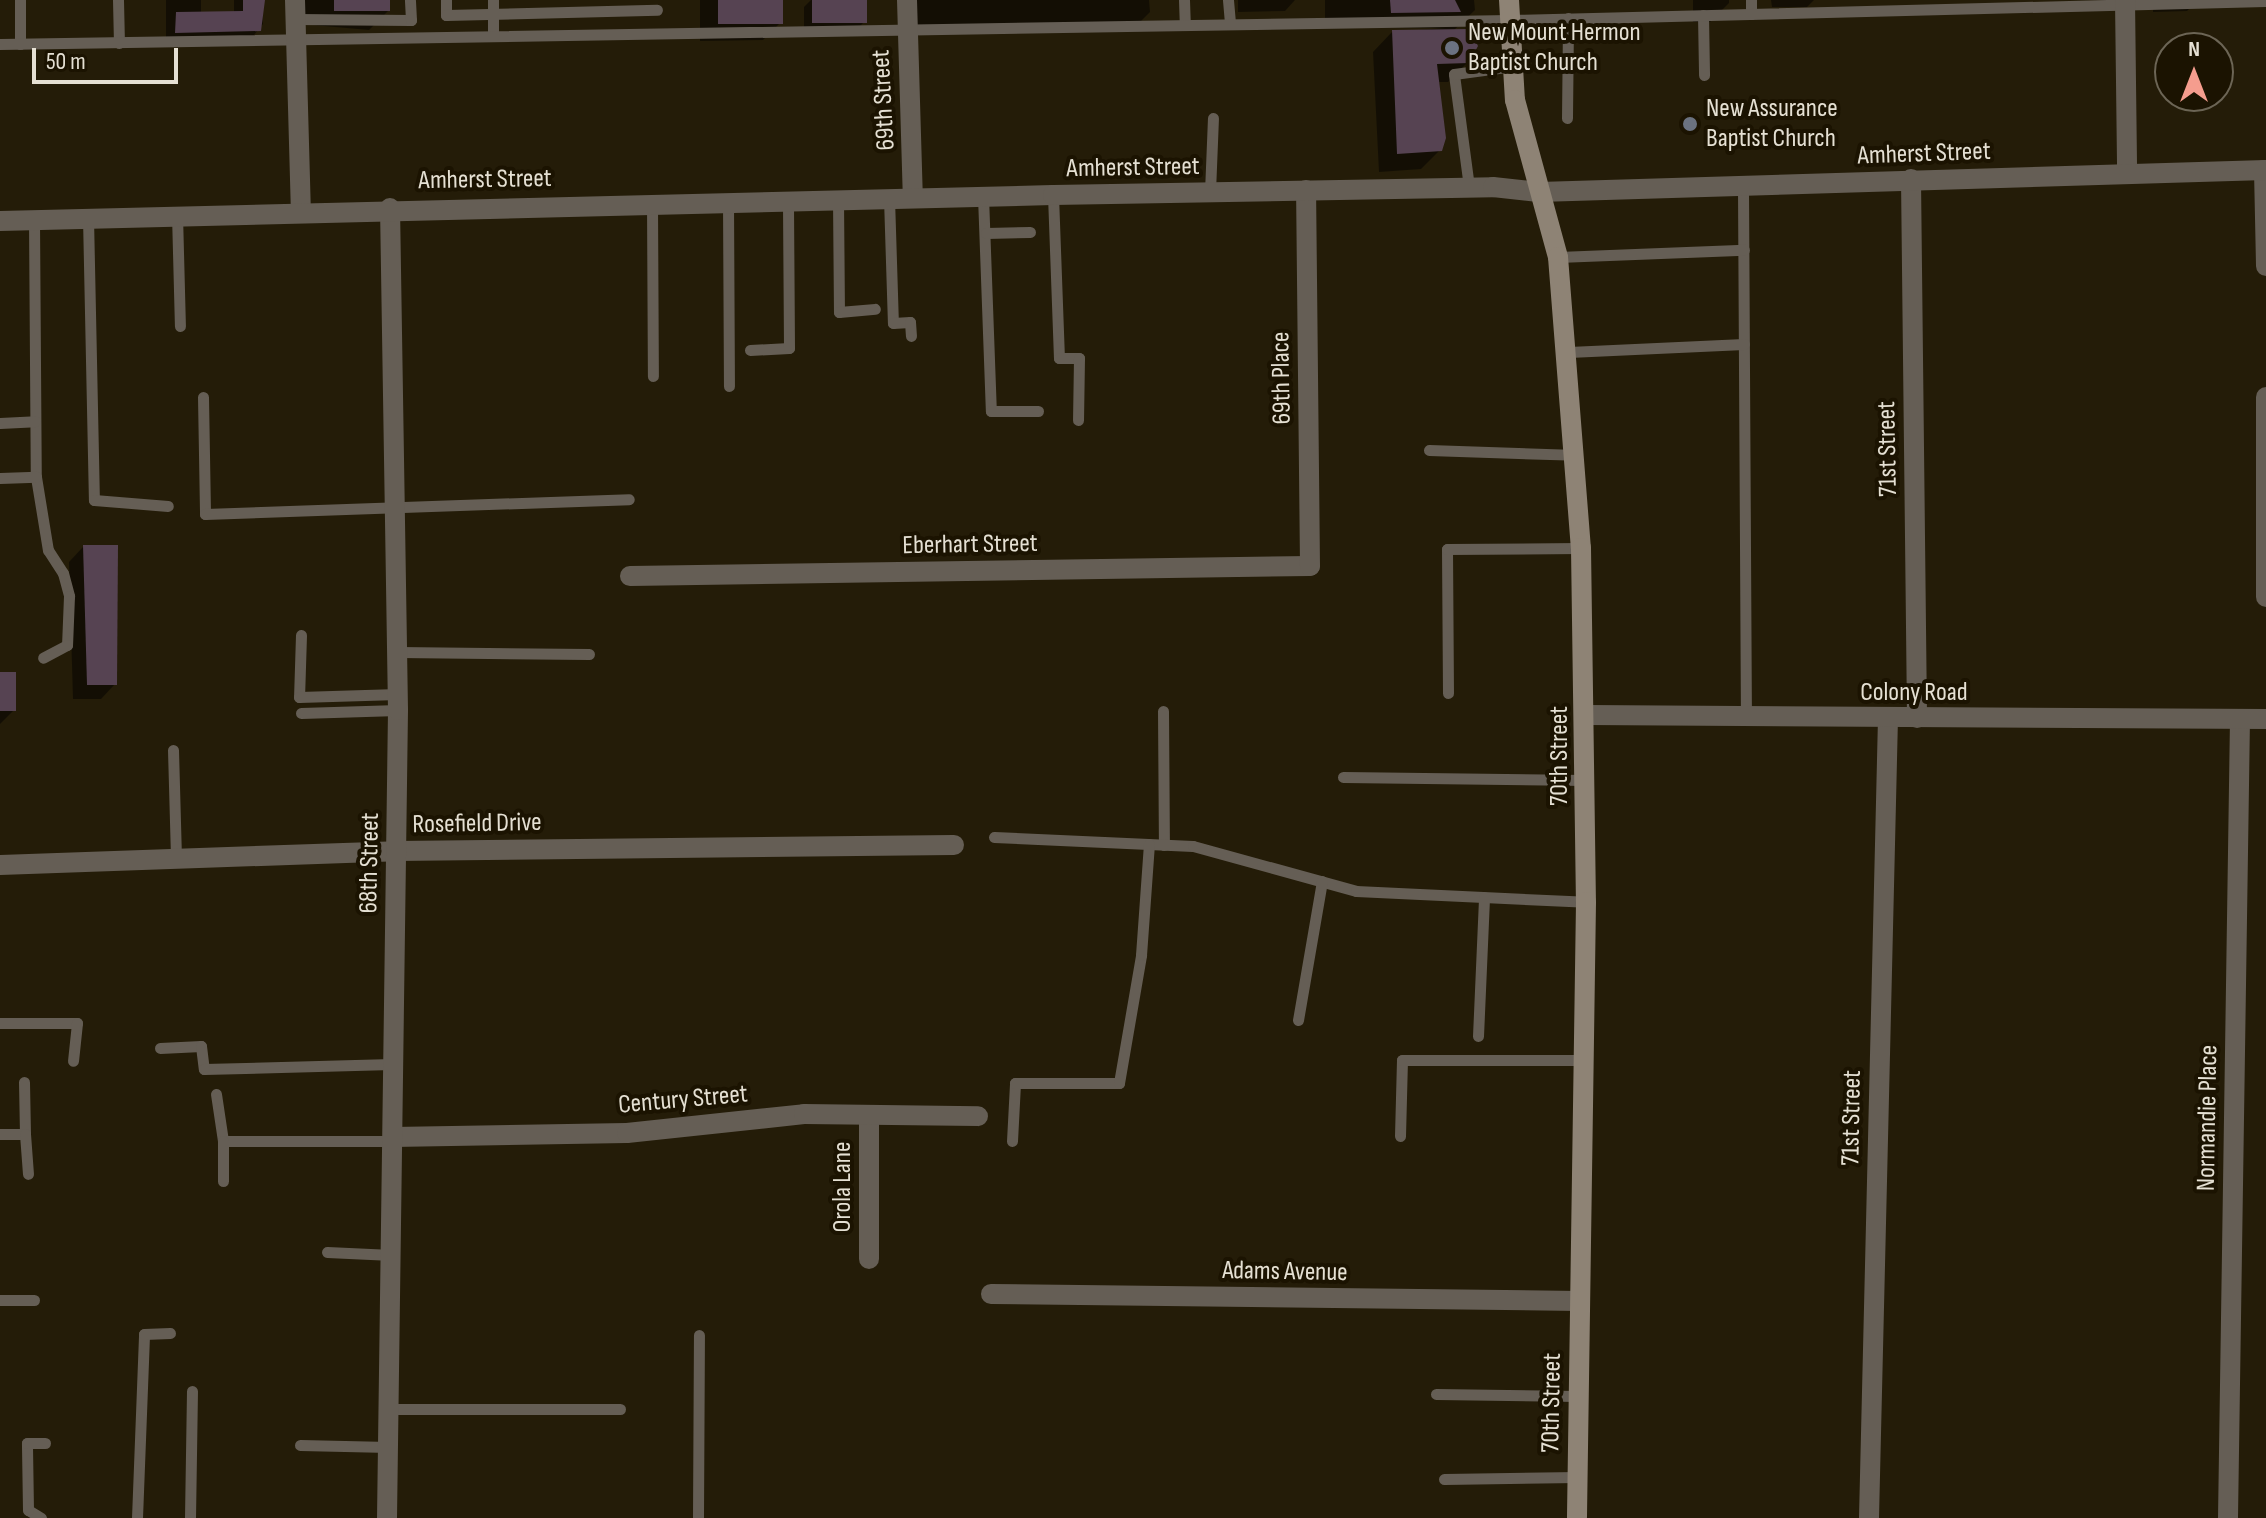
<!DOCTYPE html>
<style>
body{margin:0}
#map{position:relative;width:2266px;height:1518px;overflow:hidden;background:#241c08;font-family:"Sofia Sans Condensed",sans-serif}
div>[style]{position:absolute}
.shadow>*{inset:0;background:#0007}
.building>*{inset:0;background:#564352;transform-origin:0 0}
.service>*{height:11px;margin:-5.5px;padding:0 5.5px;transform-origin:5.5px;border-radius:5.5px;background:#655e55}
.minor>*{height:20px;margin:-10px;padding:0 10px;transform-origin:10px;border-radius:10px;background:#655e55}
.tertiary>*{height:20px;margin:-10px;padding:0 10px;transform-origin:10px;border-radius:10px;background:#655e55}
.secondary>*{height:20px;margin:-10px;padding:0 10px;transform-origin:10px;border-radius:10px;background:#8e8375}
.dots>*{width:22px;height:22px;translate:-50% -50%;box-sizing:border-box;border:4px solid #1b1301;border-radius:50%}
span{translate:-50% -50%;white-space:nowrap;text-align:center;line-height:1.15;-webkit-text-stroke:8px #1b1301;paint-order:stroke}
.poi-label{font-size:26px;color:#e5e0d3}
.left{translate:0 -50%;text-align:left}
.street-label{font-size:26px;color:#e5e0d3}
.north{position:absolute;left:2154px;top:32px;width:80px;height:80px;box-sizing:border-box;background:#1b1301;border:2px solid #6c6555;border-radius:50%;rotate:0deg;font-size:22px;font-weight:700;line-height:32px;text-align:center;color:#e5e0d3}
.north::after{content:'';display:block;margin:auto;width:28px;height:36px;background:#f59d8e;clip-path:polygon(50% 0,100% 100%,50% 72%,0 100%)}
.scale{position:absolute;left:32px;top:48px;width:146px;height:36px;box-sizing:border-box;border:4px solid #e5e0d3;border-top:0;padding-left:10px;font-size:24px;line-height:28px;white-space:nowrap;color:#e5e0d3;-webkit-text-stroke:6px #1b1301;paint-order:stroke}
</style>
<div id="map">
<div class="shadow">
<div style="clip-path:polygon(166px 0,201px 0,201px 13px,234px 13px,234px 0,261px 0,263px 24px,250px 40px,166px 41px)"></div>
<div style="clip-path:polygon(301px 0,388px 0,388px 11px,369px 30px,302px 24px)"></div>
<div style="clip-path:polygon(700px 0,781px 0,781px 22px,763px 40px,700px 41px)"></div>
<div style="clip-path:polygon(811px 0,865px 0,865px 21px,856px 30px,804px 31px,804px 7px)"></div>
<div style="clip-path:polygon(912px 0,1149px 0,1150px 12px,1132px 30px,912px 30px)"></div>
<div style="clip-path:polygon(1238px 0,1295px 0,1285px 11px,1238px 12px)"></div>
<div style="clip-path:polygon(1325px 0,1474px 0,1475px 10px,1453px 31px,1468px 62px,1448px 82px,1437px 82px,1440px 150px,1421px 169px,1379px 172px,1373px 52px,1392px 32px,1445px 28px,1325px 27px)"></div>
<div style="clip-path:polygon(1693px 0,1729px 0,1729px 3px,1710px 22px,1693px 22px)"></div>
<div style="clip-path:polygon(1771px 0,1814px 0,1807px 7px,1772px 7px)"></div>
<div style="clip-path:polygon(2153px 0,2198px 0,2187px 11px,2153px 12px)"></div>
<div style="clip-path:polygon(83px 547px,115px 684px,101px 699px,73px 699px,69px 562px)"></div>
<div style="clip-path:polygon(0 674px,14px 710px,0 724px)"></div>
</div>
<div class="building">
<div style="clip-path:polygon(243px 0,265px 0,261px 31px,175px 33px,176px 12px,243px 11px)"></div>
<div style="left:334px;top:0;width:56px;height:11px"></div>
<div style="left:718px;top:0;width:65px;height:24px"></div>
<div style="left:812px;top:0;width:55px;height:23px"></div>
<div style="clip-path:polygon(1390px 0,1455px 0,1461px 12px,1391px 13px)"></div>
<div style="clip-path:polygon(1470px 29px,1478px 46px,1469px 63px,1437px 64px,1446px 138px,1442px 151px,1397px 154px,1392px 30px)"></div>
<div style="clip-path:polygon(83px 545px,118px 545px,117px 685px,87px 685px)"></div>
<div style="left:0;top:672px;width:16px;height:39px"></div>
</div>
<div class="service">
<div style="left:20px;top:0;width:44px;rotate:90deg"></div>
<div style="left:118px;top:0;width:43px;rotate:88.7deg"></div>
<div style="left:446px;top:0;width:15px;rotate:90deg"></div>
<div style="left:446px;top:15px;width:211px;rotate:-1.4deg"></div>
<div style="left:493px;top:0;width:33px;rotate:90deg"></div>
<div style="left:1184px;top:0;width:24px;rotate:88deg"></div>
<div style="left:1228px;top:0;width:24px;rotate:85deg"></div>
<div style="left:1751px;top:14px;width:14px;rotate:-90deg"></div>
<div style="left:1703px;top:15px;width:60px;rotate:89deg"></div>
<div style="left:296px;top:19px;width:115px;rotate:0.5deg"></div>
<div style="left:411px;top:20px;width:20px;rotate:-93deg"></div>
<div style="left:0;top:44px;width:1510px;rotate:-0.91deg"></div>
<div style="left:1510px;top:20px;width:756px;rotate:-1.44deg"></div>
<div style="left:1567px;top:118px;width:100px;rotate:-89.4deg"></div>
<div style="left:1469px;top:187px;width:114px;rotate:-97.6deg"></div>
<div style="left:1454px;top:74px;width:60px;rotate:-7.7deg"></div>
<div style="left:1743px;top:189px;width:529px;rotate:89.68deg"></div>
<div style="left:1210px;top:192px;width:74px;rotate:-87.7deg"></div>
<div style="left:1053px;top:195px;width:163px;rotate:87.9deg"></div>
<div style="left:1059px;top:358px;width:20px"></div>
<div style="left:1079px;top:358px;width:62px;rotate:90.9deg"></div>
<div style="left:983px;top:196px;width:215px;rotate:87.9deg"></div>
<div style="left:991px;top:411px;width:47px"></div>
<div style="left:889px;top:198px;width:125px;rotate:88.2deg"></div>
<div style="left:893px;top:323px;width:17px;rotate:-3deg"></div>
<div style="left:910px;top:322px;width:14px;rotate:86deg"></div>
<div style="left:838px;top:199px;width:113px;rotate:89.5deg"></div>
<div style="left:839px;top:312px;width:36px;rotate:-5deg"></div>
<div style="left:728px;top:202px;width:184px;rotate:89.7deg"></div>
<div style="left:652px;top:203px;width:173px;rotate:89.7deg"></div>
<div style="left:177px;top:214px;width:112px;rotate:88.5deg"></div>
<div style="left:88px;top:217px;width:283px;rotate:88.8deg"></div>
<div style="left:94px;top:500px;width:74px;rotate:4.6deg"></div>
<div style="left:34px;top:220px;width:257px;rotate:89.6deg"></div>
<div style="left:36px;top:477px;width:74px;rotate:80.7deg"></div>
<div style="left:48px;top:550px;width:27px;rotate:57deg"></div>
<div style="left:63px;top:573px;width:24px;rotate:75deg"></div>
<div style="left:69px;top:596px;width:49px;rotate:92.3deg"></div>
<div style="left:67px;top:645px;width:27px;rotate:152deg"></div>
<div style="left:986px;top:233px;width:44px;rotate:-1.3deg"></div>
<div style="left:1558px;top:257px;width:186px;rotate:-2.2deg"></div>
<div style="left:750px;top:350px;width:39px;rotate:-3deg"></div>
<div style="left:789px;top:348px;width:148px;rotate:-90.4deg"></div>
<div style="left:1569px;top:352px;width:175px;rotate:-2.6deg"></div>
<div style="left:203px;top:397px;width:117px;rotate:89deg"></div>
<div style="left:205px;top:514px;width:424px;rotate:-2deg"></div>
<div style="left:0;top:423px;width:35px;rotate:-3deg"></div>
<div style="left:1429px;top:450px;width:147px;rotate:1.9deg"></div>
<div style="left:0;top:478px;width:36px;rotate:-2deg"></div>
<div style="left:301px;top:635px;width:62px;rotate:91.8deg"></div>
<div style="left:299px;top:697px;width:99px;rotate:-1.7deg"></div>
<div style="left:398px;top:652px;width:191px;rotate:0.6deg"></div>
<div style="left:1448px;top:693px;width:144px;rotate:-90.4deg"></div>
<div style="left:1447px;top:549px;width:134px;rotate:-0.4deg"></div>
<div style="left:1163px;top:711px;width:134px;rotate:89.6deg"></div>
<div style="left:301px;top:713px;width:97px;rotate:-1.8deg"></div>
<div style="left:173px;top:750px;width:110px;rotate:88.4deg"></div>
<div style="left:1343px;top:777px;width:243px;rotate:0.7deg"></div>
<div style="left:994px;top:837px;width:199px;rotate:2.6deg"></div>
<div style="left:1193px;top:846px;width:169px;rotate:15.4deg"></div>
<div style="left:1356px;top:891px;width:230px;rotate:2.7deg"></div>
<div style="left:1298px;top:1020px;width:141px;rotate:-80.2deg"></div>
<div style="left:0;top:1023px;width:77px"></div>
<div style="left:77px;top:1023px;width:38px;rotate:96deg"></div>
<div style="left:1478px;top:1036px;width:139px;rotate:-87.5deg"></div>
<div style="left:160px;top:1048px;width:41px;rotate:-2.8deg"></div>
<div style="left:201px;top:1046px;width:23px;rotate:83deg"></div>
<div style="left:204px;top:1069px;width:188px;rotate:-1.5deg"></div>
<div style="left:24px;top:1082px;width:52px;rotate:88.9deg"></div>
<div style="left:216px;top:1094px;width:48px;rotate:81.5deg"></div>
<div style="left:223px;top:1141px;width:171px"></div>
<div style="left:0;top:1134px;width:25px"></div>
<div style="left:25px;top:1134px;width:40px;rotate:85.7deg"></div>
<div style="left:1400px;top:1136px;width:76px;rotate:-88.5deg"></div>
<div style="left:1402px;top:1060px;width:181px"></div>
<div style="left:223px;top:1141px;width:40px;rotate:90deg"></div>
<div style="left:1012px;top:1141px;width:58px;rotate:-87deg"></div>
<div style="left:1015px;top:1083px;width:104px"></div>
<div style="left:1119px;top:1083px;width:130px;rotate:-80.2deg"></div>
<div style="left:1141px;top:955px;width:111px;rotate:-85.9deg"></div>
<div style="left:327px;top:1252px;width:65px;rotate:2.6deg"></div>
<div style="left:0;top:1300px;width:34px"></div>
<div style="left:1436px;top:1394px;width:142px;rotate:0.8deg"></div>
<div style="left:390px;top:1409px;width:230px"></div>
<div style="left:300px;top:1445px;width:89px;rotate:1.3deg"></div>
<div style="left:1444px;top:1479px;width:133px;rotate:-0.9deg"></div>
<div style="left:41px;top:1518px;width:15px;rotate:-148deg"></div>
<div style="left:28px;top:1510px;width:67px;rotate:-90.9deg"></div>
<div style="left:27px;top:1443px;width:18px"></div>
<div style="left:137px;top:1518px;width:184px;rotate:-87.8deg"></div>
<div style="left:144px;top:1334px;width:26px;rotate:-2deg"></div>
<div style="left:190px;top:1518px;width:127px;rotate:-89.1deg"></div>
<div style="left:698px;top:1518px;width:183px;rotate:-89.7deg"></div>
</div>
<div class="minor">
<div style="left:295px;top:0;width:211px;rotate:88.4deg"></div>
<div style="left:907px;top:0;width:198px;rotate:88.3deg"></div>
<div style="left:2125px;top:0;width:173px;rotate:89.3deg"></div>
<div style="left:2264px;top:170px;width:96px;rotate:88.8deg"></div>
<div style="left:1911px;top:179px;width:539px;rotate:89.36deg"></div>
<div style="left:1539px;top:192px;width:727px;rotate:-1.73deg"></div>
<div style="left:2266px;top:397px;width:200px;rotate:90deg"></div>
<div style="left:630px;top:576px;width:680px;rotate:-0.84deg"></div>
<div style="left:1310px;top:566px;width:376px;rotate:-90.6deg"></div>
<div style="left:0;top:865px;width:396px;rotate:-2deg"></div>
<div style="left:396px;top:851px;width:558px;rotate:-0.62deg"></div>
<div style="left:869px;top:1116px;width:143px;rotate:90deg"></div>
<div style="left:393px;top:1137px;width:234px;rotate:-1deg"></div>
<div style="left:627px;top:1133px;width:178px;rotate:-6.1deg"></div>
<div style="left:804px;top:1114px;width:174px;rotate:0.7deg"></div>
<div style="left:991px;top:1294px;width:588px;rotate:0.68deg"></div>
<div style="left:387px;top:1518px;width:808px;rotate:-89.22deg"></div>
<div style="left:398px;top:710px;width:502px;rotate:-90.91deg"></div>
<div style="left:1869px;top:1518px;width:799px;rotate:-88.64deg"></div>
<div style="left:2228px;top:1518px;width:799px;rotate:-89.14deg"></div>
</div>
<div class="tertiary">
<div style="left:0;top:221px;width:1053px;rotate:-1.41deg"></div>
<div style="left:1053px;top:195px;width:440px;rotate:-1deg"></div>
<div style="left:1493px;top:187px;width:46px;rotate:6.2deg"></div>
<div style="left:1587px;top:715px;width:679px;rotate:0.34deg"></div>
</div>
<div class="secondary">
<div style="left:1509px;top:0;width:100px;rotate:86.6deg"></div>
<div style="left:1515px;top:100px;width:163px;rotate:74.7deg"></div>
<div style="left:1558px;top:257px;width:292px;rotate:85.5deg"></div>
<div style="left:1581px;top:548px;width:354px;rotate:89.2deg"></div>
<div style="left:1586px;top:902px;width:616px;rotate:90.84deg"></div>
</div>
<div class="dots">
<div style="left:1452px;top:48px;background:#6b7280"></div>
<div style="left:1690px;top:124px;background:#6b7280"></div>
</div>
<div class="poi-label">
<span class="left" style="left:1468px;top:48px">New Mount Hermon<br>Baptist Church</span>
<span class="left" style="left:1706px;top:124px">New Assurance<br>Baptist Church</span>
</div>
<div class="street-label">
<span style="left:884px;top:100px;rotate:-93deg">69th Street</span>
<span style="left:1924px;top:154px;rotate:-2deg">Amherst Street</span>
<span style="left:1133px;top:168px;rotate:-1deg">Amherst Street</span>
<span style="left:485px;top:180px;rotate:-1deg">Amherst Street</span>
<span style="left:1282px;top:378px;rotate:-91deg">69th Place</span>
<span style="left:1888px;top:449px;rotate:-91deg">71st Street</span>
<span style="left:970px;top:545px;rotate:-1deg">Eberhart Street</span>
<span style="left:1914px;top:693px">Colony Road</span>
<span style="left:1560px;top:756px;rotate:-90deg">70th Street</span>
<span style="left:477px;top:824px;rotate:-1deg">Rosefield Drive</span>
<span style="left:370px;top:863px;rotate:-89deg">68th Street</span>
<span style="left:683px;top:1100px;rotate:-5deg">Century Street</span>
<span style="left:1852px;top:1118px;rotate:-89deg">71st Street</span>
<span style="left:2208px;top:1118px;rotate:-89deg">Normandie Place</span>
<span style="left:843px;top:1187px;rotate:-90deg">Orola Lane</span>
<span style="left:1285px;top:1272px;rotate:1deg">Adams Avenue</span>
<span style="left:1552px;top:1403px;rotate:-89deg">70th Street</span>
</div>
<div class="north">N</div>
<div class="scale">50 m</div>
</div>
